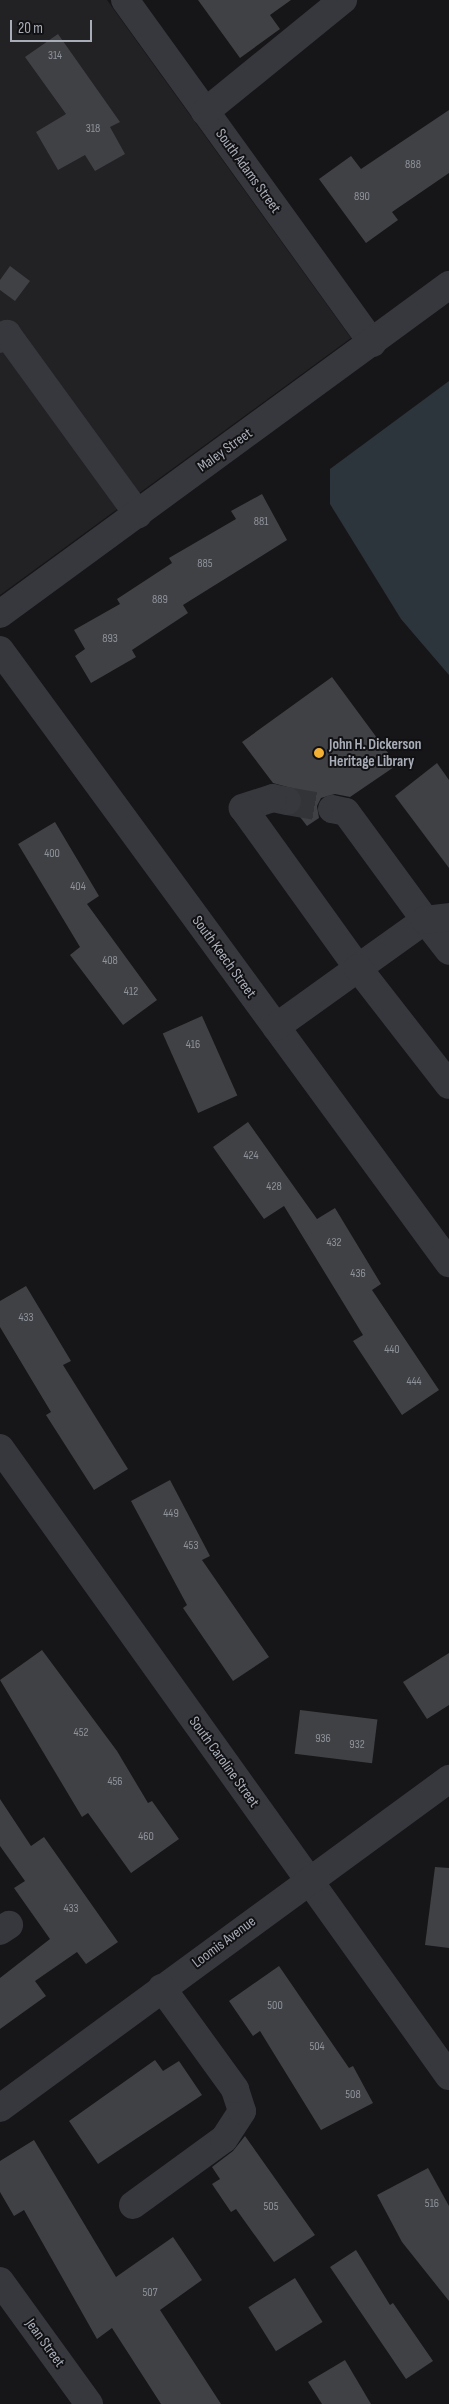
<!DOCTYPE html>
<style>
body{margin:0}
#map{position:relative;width:449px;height:2404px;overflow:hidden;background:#161618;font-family:"Sofia Sans Condensed",sans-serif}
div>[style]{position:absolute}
.built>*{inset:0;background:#222225}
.water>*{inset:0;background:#2c353c}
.building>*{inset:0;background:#404145;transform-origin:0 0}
.minor-tunnel>*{height:28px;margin-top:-14px;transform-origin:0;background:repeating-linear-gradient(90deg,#333438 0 28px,transparent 0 42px)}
.minor>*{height:28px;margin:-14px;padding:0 14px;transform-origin:14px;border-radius:14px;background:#37383d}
.dots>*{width:14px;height:14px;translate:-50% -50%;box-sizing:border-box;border:2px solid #111113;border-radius:50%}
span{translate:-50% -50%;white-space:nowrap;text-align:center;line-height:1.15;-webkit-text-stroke:4px #111113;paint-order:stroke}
.number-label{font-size:12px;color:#8e929b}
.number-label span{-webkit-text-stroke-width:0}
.street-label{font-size:15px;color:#a8adb8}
.poi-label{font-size:15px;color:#a8adb8;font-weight:700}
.left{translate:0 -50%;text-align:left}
.scale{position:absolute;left:10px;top:20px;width:82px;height:22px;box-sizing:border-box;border:2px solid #a8adb8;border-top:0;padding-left:6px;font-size:15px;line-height:18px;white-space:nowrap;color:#a8adb8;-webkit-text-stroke:4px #111113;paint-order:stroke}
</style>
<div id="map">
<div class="built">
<div style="clip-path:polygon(0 0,107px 0,351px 338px,0 595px)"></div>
</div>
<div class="water">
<div style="clip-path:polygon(449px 381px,449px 675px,401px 619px,330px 504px,330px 469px)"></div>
</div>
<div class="building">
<div style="clip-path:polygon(198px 0,291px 0,270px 15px,280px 29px,240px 58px)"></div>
<div style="clip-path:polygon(58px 34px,120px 122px,110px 127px,125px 154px,95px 171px,85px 155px,58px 170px,36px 132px,66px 114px,25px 57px)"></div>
<div style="clip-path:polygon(449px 110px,449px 173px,392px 212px,398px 220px,366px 243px,319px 179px,351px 156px,361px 169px)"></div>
<div style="clip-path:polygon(10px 266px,30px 281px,15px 301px,0 290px,0 280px)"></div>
<div style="clip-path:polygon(262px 494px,287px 540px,183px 605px,188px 613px,132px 650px,136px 657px,91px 683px,75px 656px,85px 649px,74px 630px,120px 604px,117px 599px,172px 563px,169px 558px,236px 519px,231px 511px)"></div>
<div style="clip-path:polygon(332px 677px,397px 765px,350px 797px,335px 794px,321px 798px,317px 806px,319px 818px,307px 826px,297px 813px,302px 804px,298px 790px,273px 783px,242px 742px)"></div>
<div style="clip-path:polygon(437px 763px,449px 780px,449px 868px,395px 796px)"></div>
<div style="clip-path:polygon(55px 822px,99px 896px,87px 904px,157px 1000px,123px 1025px,70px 955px,80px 947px,18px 844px)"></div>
<div style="left:202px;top:1016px;width:87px;height:43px;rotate:66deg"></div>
<div style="clip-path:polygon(248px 1122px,317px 1219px,335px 1208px,381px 1284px,372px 1290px,439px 1390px,402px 1415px,353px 1341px,363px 1335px,284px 1206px,264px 1219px,213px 1147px)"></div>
<div style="clip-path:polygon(26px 1286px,71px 1361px,63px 1365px,128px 1469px,94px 1490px,46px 1415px,51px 1412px,0 1327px,0 1301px)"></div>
<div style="clip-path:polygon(170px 1480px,210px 1556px,202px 1560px,269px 1657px,233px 1681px,183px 1608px,187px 1605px,131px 1501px)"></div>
<div style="clip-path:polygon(42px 1650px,117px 1751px,148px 1803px,152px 1801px,179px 1839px,131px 1873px,88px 1813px,82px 1817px,0 1680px)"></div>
<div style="clip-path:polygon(449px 1653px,449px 1705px,427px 1719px,403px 1682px)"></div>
<div style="left:300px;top:1710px;width:78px;height:44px;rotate:7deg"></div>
<div style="clip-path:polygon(0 1799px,31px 1846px,44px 1837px,118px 1942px,86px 1964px,77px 1952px,35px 1981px,46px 1996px,0 2029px,0 1978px,50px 1939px,14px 1888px,25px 1881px,0 1846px)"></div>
<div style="clip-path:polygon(435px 1867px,449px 1868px,449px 1948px,425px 1945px)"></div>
<div style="clip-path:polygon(279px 1966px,349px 2068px,353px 2066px,373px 2103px,321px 2130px,260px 2031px,253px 2036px,229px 2001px)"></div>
<div style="clip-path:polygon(155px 2060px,163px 2071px,179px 2061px,202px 2095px,98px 2164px,69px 2121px)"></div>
<div style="clip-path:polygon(245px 2136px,315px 2235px,274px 2262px,236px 2209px,231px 2212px,212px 2184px,220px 2179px,212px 2167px,233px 2151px)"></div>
<div style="clip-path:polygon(34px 2140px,116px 2277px,173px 2237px,202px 2280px,160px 2310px,221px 2404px,161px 2404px,112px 2328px,97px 2339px,24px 2210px,14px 2216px,0 2192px,0 2161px)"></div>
<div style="clip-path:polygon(428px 2168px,449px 2206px,449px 2301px,402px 2242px,377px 2195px)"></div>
<div style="clip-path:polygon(356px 2250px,390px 2305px,393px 2303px,433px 2361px,406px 2379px,330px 2267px)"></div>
<div style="left:295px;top:2278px;width:52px;height:55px;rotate:58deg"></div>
<div style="clip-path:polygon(345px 2360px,371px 2404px,322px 2404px,308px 2382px)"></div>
</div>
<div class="minor-tunnel">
<div style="left:287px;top:801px;width:46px;rotate:10.1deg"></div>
</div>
<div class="minor">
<div style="left:125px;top:0;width:423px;rotate:54.2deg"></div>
<div style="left:205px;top:112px;width:178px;rotate:-39.1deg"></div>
<div style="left:0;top:339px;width:9px;rotate:-36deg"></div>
<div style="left:7px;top:334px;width:223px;rotate:54deg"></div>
<div style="left:0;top:614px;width:557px;rotate:-36.23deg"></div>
<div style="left:0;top:650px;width:760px;rotate:53.78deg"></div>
<div style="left:287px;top:801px;width:14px;rotate:-168deg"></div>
<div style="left:273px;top:798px;width:32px;rotate:162deg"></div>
<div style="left:243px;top:808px;width:197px;rotate:54.3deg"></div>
<div style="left:358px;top:968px;width:82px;rotate:-35.6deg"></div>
<div style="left:425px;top:920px;width:39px;rotate:52deg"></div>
<div style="left:332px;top:809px;width:14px;rotate:12deg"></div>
<div style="left:346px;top:812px;width:134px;rotate:53.8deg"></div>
<div style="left:425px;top:920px;width:24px;rotate:-7deg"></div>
<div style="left:276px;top:1027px;width:101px;rotate:-35.7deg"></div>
<div style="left:358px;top:968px;width:148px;rotate:52.1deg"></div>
<div style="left:0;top:1448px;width:772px;rotate:54.44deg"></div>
<div style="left:0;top:1931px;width:11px;rotate:-34deg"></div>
<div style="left:0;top:2108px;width:557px;rotate:-36.23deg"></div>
<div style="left:133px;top:2205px;width:112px;rotate:-36deg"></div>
<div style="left:224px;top:2139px;width:33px;rotate:-57deg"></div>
<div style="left:242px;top:2111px;width:23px;rotate:-108deg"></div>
<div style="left:235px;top:2089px;width:125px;rotate:-125.9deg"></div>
<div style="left:0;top:2281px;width:152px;rotate:54.1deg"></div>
</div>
<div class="dots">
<div style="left:319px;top:753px;background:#f2b134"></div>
</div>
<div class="number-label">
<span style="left:55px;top:56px">314</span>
<span style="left:93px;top:129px">318</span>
<span style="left:413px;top:165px">888</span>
<span style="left:362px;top:197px">890</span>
<span style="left:261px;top:522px">881</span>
<span style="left:205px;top:564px">885</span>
<span style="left:160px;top:600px">889</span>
<span style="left:110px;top:639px">893</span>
<span style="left:52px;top:854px">400</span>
<span style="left:78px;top:887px">404</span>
<span style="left:110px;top:961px">408</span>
<span style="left:131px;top:992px">412</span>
<span style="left:193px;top:1045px">416</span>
<span style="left:251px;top:1156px">424</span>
<span style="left:274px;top:1187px">428</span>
<span style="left:334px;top:1243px">432</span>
<span style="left:358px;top:1274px">436</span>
<span style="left:26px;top:1318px">433</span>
<span style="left:392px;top:1350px">440</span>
<span style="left:414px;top:1382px">444</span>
<span style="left:171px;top:1514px">449</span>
<span style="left:191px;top:1546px">453</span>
<span style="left:81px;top:1733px">452</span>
<span style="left:323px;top:1739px">936</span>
<span style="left:357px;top:1745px">932</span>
<span style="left:115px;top:1782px">456</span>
<span style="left:146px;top:1837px">460</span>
<span style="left:71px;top:1909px">433</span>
<span style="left:275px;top:2006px">500</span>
<span style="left:317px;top:2047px">504</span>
<span style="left:353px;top:2095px">508</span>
<span style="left:432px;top:2204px">516</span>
<span style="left:271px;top:2207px">505</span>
<span style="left:150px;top:2293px">507</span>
</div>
<div class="street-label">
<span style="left:248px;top:171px;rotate:54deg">South Adams Street</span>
<span style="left:225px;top:450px;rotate:-36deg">Maley Street</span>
<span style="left:224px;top:957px;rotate:54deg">South Keech Street</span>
<span style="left:224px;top:1762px;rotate:54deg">South Caroline Street</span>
<span style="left:224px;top:1942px;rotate:-37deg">Loomis Avenue</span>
<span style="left:45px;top:2343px;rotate:54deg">Jean Street</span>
</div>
<div class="poi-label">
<span class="left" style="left:329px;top:753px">John H. Dickerson<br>Heritage Library</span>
</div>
<div class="scale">20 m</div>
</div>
